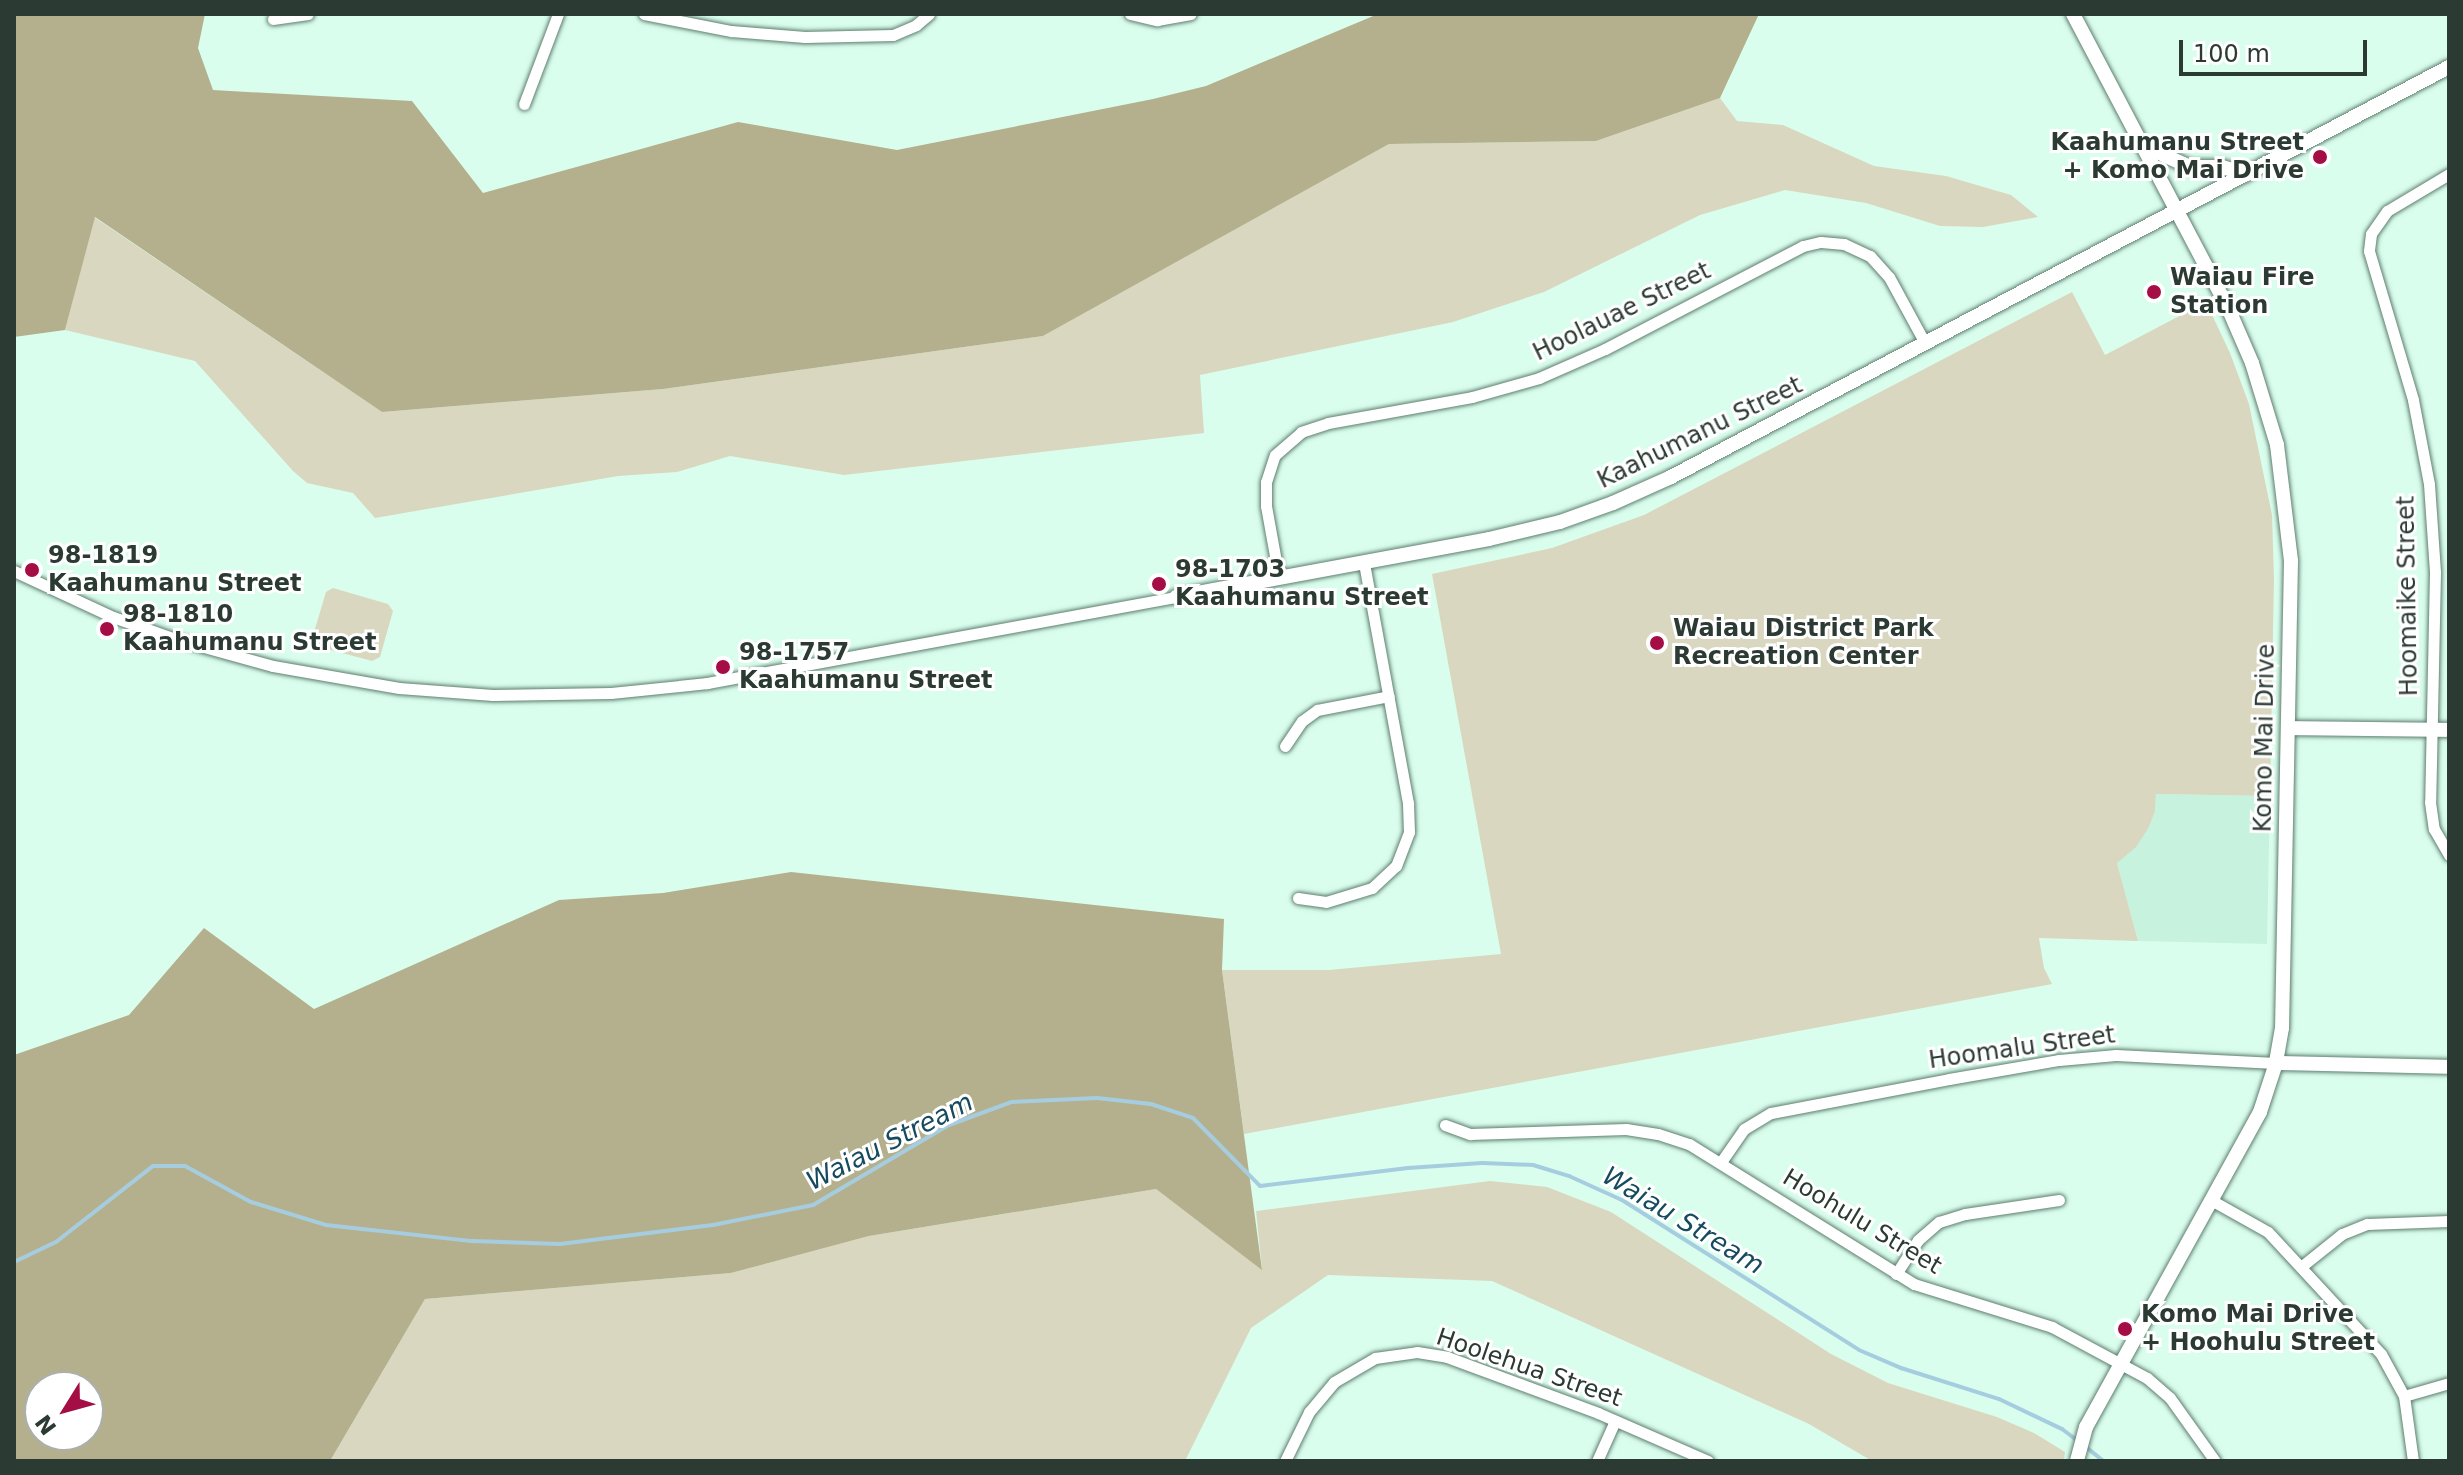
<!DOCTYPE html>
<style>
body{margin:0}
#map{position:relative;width:2463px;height:1475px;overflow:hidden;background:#dafeed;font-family:"DejaVu Sans",sans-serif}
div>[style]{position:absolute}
.built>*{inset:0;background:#c7f2de}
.green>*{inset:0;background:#d9d7bf}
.forest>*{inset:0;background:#b4b08d}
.stream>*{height:4px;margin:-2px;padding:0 2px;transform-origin:2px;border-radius:2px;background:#a6cddf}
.roads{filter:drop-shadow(0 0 2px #5e7e6f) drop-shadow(0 0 2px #5e7e6f)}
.minor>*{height:11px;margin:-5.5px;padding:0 5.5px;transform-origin:5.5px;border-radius:5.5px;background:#fff}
.tertiary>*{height:14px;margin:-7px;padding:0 7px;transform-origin:7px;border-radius:7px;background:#fff}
.dots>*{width:22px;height:22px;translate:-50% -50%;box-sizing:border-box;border:4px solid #fff;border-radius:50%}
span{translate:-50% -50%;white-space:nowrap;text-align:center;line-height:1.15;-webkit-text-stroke:6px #fff;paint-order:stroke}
.poi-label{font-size:24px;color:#2c3a34;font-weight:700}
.right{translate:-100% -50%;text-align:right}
.left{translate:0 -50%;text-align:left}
.street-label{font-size:24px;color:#2c3a34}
.water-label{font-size:26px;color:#164a5e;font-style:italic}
.frame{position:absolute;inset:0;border:16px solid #2c3a34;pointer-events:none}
.north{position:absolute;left:24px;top:1371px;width:80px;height:80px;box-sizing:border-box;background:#fff;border:2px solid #abb0ae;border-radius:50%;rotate:233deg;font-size:22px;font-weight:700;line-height:32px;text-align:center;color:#2c3a34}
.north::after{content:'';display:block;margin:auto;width:28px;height:36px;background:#a50d45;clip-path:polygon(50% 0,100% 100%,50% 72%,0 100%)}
.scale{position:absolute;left:2179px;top:40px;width:188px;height:36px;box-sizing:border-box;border:4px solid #2c3a34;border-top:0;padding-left:10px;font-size:24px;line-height:28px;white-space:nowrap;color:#2c3a34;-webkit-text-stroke:6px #fff;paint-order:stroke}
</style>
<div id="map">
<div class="built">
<div style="clip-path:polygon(2156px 794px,2270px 796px,2267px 944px,2138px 941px,2117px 863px,2149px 827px,2155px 811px)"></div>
</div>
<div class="green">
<div style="clip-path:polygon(1720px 98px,1737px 121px,1783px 125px,1874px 166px,1946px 176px,2011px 195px,2038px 217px,1983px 227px,1940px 226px,1866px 203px,1785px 190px,1700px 215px,1544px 292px,1453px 322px,1200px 375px,1204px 433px,844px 475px,730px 456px,677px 472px,618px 476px,375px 518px,353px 493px,307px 483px,293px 471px,195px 361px,65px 330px,94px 217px,382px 412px,663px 389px,1043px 336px,1389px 144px,1596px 141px)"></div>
<div style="clip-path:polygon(2072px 292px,2105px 355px,2206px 302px,2230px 353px,2249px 404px,2272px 515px,2274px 578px,2270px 796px,2156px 794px,2155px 811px,2149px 827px,2136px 847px,2117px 863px,2138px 941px,2039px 938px,2044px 968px,2052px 984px,1244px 1134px,1222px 970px,1329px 970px,1501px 954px,1432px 574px,1552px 548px,1644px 515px)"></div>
<div style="clip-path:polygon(333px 588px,388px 604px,393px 611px,380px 657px,372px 661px,316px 646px,312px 639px,326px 592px)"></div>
<div style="clip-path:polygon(1490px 1181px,1547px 1187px,1611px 1212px,1831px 1354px,1888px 1383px,1997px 1417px,2034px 1433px,2065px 1452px,2064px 1461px,1872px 1461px,1809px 1424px,1492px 1281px,1328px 1275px,1251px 1328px,1185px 1461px,330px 1461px,425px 1299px,731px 1273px,869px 1236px,1156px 1189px,1262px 1269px,1256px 1211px)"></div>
</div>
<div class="forest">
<div style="clip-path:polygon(14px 14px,205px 14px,198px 48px,213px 90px,412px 101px,483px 193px,738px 122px,897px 150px,1153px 99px,1206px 86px,1378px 14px,1759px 14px,1720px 98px,1596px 141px,1389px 144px,1043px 336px,663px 389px,382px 412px,95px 217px,65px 330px,14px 337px)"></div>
<div style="clip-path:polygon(evenodd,791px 872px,1224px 919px,1222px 970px,1262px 1270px,1156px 1189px,869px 1236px,731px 1273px,425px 1299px,330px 1461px,14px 1461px,14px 1055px,129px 1015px,204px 928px,314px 1009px,559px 900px,663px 893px,791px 872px,40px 1387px,88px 1387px,88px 1435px,40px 1435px,40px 1387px)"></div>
</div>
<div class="stream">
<div style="left:14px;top:1262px;width:47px;rotate:-25.5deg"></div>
<div style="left:56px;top:1242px;width:123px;rotate:-38.1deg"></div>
<div style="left:153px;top:1166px;width:32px"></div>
<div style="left:185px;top:1166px;width:75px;rotate:28.6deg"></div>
<div style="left:251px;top:1202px;width:78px;rotate:17deg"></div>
<div style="left:326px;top:1225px;width:147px;rotate:6.3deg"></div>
<div style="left:472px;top:1241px;width:88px;rotate:2deg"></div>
<div style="left:560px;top:1244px;width:154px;rotate:-7.1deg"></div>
<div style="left:713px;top:1225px;width:102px;rotate:-11.3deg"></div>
<div style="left:813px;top:1205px;width:158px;rotate:-30.5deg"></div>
<div style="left:949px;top:1125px;width:67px;rotate:-20.1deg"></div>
<div style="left:1012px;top:1102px;width:85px;rotate:-2.7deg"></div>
<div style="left:1097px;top:1098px;width:54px;rotate:6.3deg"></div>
<div style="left:1151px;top:1104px;width:44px;rotate:18.4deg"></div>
<div style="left:1193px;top:1118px;width:95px;rotate:45.4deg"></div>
<div style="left:1260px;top:1186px;width:149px;rotate:-6.9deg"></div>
<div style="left:1408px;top:1168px;width:74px;rotate:-3.9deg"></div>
<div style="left:1482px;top:1163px;width:51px;rotate:2.2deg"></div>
<div style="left:1533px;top:1165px;width:38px;rotate:17deg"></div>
<div style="left:1569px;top:1176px;width:58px;rotate:24.4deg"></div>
<div style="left:1622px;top:1200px;width:280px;rotate:32.3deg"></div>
<div style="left:1859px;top:1350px;width:46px;rotate:23.2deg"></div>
<div style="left:1901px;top:1368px;width:103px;rotate:17.6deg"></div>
<div style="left:1999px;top:1399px;width:70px;rotate:25.5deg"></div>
<div style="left:2062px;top:1429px;width:21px;rotate:37deg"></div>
<div style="left:2086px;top:1447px;width:22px;rotate:39deg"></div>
</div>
<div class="roads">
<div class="minor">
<div style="left:644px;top:14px;width:89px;rotate:11.1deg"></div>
<div style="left:731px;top:31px;width:74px;rotate:4.6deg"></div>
<div style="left:805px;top:37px;width:88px;rotate:-1.3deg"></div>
<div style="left:893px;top:35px;width:25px;rotate:-23deg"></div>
<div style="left:916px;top:25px;width:17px;rotate:-40deg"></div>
<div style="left:1130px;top:14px;width:28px;rotate:13deg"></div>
<div style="left:1157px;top:20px;width:34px;rotate:-10deg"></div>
<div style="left:273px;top:19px;width:35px;rotate:-8deg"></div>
<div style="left:524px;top:104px;width:96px;rotate:-69.3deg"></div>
<div style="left:2449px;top:174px;width:72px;rotate:149.2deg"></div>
<div style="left:2387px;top:211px;width:28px;rotate:125deg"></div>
<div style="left:2371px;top:234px;width:17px;rotate:97deg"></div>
<div style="left:2369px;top:251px;width:155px;rotate:73.5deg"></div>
<div style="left:2413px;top:400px;width:86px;rotate:79.2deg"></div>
<div style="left:2429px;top:484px;width:88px;rotate:86.1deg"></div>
<div style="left:2435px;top:572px;width:230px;rotate:91.2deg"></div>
<div style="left:2430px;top:802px;width:27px;rotate:82deg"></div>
<div style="left:2434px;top:829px;width:30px;rotate:60deg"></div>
<div style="left:14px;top:571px;width:109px;rotate:24.9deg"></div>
<div style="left:113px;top:617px;width:66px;rotate:19.5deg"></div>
<div style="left:175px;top:639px;width:102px;rotate:15.4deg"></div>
<div style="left:273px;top:666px;width:128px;rotate:9.9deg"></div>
<div style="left:399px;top:688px;width:94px;rotate:4.3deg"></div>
<div style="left:493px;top:695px;width:118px;rotate:-1deg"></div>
<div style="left:611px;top:693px;width:97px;rotate:-5.9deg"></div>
<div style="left:707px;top:683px;width:477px;rotate:-10.4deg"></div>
<div style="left:1279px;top:578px;width:73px;rotate:-100.2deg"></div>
<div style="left:1266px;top:506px;width:24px;rotate:-90deg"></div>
<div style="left:1266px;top:482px;width:28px;rotate:-72deg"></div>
<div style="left:1275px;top:455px;width:35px;rotate:-41deg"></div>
<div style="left:1301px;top:432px;width:28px;rotate:-18deg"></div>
<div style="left:1328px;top:423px;width:146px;rotate:-10.2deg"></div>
<div style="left:1472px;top:397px;width:70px;rotate:-15.8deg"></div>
<div style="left:1539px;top:378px;width:72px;rotate:-23.7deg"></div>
<div style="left:1605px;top:349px;width:223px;rotate:-27.5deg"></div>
<div style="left:1803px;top:246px;width:18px;rotate:-13deg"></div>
<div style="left:1821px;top:242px;width:23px;rotate:5deg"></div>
<div style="left:1844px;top:244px;width:29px;rotate:25deg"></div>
<div style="left:1870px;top:256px;width:28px;rotate:48deg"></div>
<div style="left:1889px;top:277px;width:75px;rotate:61.4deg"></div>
<div style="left:1285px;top:746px;width:30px;rotate:-56deg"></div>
<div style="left:1302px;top:721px;width:19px;rotate:-36deg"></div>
<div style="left:1317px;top:710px;width:73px;rotate:-11deg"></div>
<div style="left:1298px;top:898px;width:28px;rotate:8deg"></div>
<div style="left:1326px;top:902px;width:48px;rotate:-16.9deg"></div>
<div style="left:1372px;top:888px;width:33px;rotate:-43deg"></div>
<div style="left:1396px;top:866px;width:36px;rotate:-69deg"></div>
<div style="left:1409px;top:832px;width:29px;rotate:-92deg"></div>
<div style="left:1408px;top:803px;width:244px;rotate:-100.4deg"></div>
<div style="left:1445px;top:1125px;width:27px;rotate:20deg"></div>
<div style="left:1470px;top:1134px;width:156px;rotate:-1.8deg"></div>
<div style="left:1626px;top:1129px;width:32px;rotate:9deg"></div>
<div style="left:1658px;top:1134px;width:33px;rotate:18deg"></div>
<div style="left:1689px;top:1144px;width:265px;rotate:31.9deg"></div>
<div style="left:1914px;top:1284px;width:145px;rotate:17.3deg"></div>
<div style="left:2052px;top:1327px;width:108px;rotate:28.2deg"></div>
<div style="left:2147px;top:1378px;width:30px;rotate:41deg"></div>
<div style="left:2170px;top:1398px;width:77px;rotate:54.5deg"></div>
<div style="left:1721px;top:1162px;width:40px;rotate:-55.1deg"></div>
<div style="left:1744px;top:1129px;width:31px;rotate:-31deg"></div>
<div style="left:1771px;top:1113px;width:181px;rotate:-10.8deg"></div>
<div style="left:1949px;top:1079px;width:112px;rotate:-9.8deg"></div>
<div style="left:2059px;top:1060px;width:57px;rotate:-5deg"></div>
<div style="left:2116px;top:1055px;width:160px;rotate:2.9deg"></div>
<div style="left:2211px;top:1200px;width:65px;rotate:29.3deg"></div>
<div style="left:2268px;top:1232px;width:166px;rotate:47.2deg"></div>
<div style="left:2381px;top:1354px;width:48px;rotate:61.3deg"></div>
<div style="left:2404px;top:1396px;width:66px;rotate:82.1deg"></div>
<div style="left:2302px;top:1266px;width:51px;rotate:-38.7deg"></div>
<div style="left:2342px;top:1234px;width:27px;rotate:-22deg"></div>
<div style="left:2367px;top:1224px;width:82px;rotate:-2.1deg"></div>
<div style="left:1896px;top:1274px;width:40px;rotate:-57.1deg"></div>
<div style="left:1918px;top:1240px;width:28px;rotate:-41deg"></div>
<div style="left:1939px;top:1222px;width:27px;rotate:-17deg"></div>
<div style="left:1965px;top:1214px;width:95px;rotate:-8.5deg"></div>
<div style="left:2404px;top:1396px;width:47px;rotate:-16.1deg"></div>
<div style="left:1285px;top:1461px;width:55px;rotate:-63.9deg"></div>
<div style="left:1309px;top:1412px;width:39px;rotate:-50deg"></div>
<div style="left:1334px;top:1382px;width:48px;rotate:-30.3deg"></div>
<div style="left:1375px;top:1358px;width:42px;rotate:-8.1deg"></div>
<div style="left:1417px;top:1352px;width:30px;rotate:9deg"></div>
<div style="left:1447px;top:1357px;width:161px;rotate:20.3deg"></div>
<div style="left:1598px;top:1413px;width:120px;rotate:23.6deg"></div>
<div style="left:1597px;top:1461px;width:44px;rotate:-65.8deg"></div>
</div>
<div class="tertiary">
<div style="left:2073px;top:14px;width:335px;rotate:62.2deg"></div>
<div style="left:2229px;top:310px;width:58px;rotate:66.5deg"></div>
<div style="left:2252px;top:363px;width:86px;rotate:73deg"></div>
<div style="left:2277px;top:445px;width:117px;rotate:83.1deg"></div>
<div style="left:2291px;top:561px;width:467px;rotate:91.1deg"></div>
<div style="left:2282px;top:1028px;width:36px;rotate:100deg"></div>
<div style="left:2276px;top:1063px;width:52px;rotate:108.1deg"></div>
<div style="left:2260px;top:1112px;width:360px;rotate:118.9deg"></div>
<div style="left:2086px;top:1427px;width:35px;rotate:105deg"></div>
<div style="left:2142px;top:145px;width:53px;rotate:24.6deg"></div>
<div style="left:2190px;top:167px;width:32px"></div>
<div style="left:2222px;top:167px;width:26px;rotate:16deg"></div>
<div style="left:1176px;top:597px;width:318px;rotate:-10.5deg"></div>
<div style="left:1489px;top:539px;width:73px;rotate:-13.5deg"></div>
<div style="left:1560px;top:522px;width:56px;rotate:-19.7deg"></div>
<div style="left:1613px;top:503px;width:64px;rotate:-24.1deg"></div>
<div style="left:1671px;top:477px;width:879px;rotate:-27.79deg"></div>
<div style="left:2288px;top:728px;width:161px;rotate:0.7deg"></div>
<div style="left:2276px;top:1063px;width:173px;rotate:1.3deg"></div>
</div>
</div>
<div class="dots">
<div style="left:2320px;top:157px;background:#a50d45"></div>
<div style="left:2154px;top:292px;background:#a50d45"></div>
<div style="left:32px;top:570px;background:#a50d45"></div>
<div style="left:1159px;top:584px;background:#a50d45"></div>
<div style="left:107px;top:629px;background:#a50d45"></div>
<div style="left:1657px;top:643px;background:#a50d45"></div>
<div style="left:723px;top:667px;background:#a50d45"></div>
<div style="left:2125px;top:1329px;background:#a50d45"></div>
</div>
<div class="poi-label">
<span class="right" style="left:2304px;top:157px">Kaahumanu Street<br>+ Komo Mai Drive</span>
<span class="left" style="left:2170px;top:292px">Waiau Fire<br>Station</span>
<span class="left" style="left:48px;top:570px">98-1819<br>Kaahumanu Street</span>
<span class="left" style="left:1175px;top:584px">98-1703<br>Kaahumanu Street</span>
<span class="left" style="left:123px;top:629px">98-1810<br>Kaahumanu Street</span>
<span class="left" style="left:1673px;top:643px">Waiau District Park<br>Recreation Center</span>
<span class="left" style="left:739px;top:667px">98-1757<br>Kaahumanu Street</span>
<span class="left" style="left:2141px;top:1329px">Komo Mai Drive<br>+ Hoohulu Street</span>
</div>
<div class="street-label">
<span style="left:1622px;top:312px;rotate:-26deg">Hoolauae Street</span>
<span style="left:1700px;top:433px;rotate:-26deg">Kaahumanu Street</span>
<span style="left:2408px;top:596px;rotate:-91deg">Hoomaike Street</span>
<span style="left:2265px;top:738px;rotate:-89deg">Komo Mai Drive</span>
<span style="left:2022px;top:1048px;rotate:-8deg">Hoomalu Street</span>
<span style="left:1862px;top:1222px;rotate:31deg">Hoohulu Street</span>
<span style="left:1529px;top:1368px;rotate:19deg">Hoolehua Street</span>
</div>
<div class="water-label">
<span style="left:890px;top:1142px;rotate:-27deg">Waiau Stream</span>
<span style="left:1683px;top:1221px;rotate:31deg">Waiau Stream</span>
</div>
<div class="frame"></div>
<div class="north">N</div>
<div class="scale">100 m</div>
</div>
